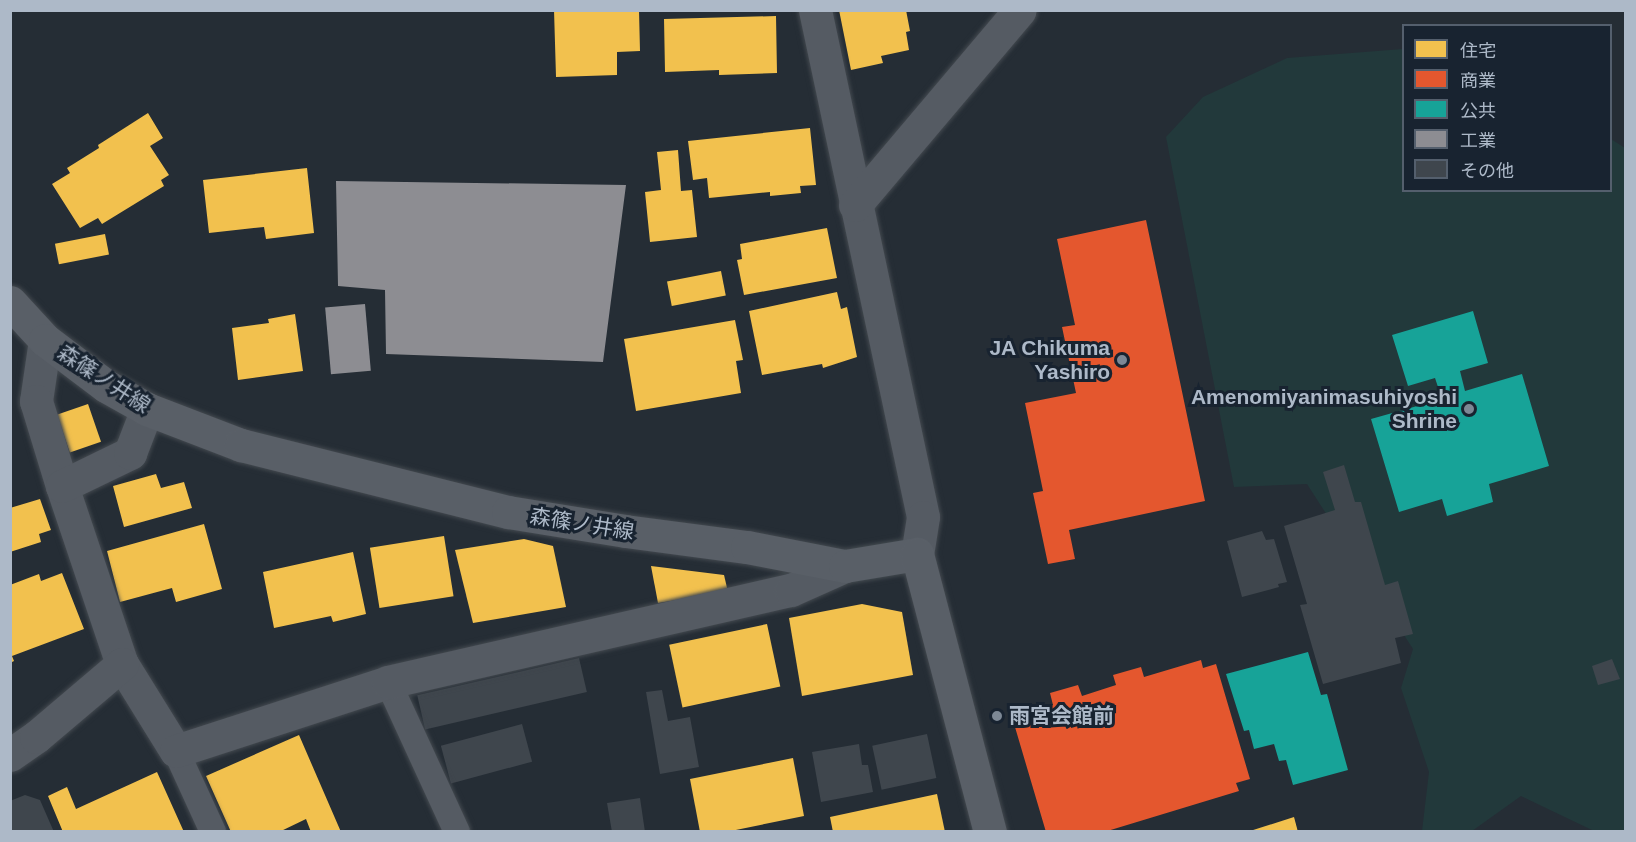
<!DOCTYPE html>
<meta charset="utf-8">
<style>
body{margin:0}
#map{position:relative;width:1636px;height:842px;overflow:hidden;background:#252d35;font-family:Arial,"Noto Sans JP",sans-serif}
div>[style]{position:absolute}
.green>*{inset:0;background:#22393b}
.homes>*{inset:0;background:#f2c14e;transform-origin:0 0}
.shops>*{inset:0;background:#e4572e}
.public>*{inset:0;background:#17a398}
.industry>*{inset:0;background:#8d8d92;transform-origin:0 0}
.building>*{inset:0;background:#3f464d;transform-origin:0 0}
.roads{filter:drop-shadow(0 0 2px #43494f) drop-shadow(0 0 2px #43494f)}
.lane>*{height:26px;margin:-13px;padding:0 13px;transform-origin:13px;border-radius:13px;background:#555b63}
.street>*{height:33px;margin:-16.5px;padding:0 16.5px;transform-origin:16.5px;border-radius:16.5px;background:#555b63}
.secondary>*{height:33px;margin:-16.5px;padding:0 16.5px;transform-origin:16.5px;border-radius:16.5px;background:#595f67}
.dots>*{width:16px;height:16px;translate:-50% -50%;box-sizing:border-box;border:3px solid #182330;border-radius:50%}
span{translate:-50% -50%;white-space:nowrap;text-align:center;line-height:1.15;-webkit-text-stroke:6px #182330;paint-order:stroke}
.poi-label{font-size:21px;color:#adb9c8;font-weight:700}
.right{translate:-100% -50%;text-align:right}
.left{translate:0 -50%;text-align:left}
.street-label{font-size:21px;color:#adb9c8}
.frame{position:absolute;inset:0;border:12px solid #adb9c8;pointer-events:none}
.legend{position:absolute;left:1402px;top:24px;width:210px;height:168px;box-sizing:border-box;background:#182330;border:2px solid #545f6d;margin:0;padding:8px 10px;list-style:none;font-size:18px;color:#adb9c8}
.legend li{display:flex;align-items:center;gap:12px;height:30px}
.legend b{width:30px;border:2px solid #545f6d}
</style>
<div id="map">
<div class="green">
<div style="clip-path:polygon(1403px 49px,1404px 190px,1610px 190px,1611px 139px,1625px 148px,1625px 831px,1594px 831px,1521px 796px,1472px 831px,1422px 831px,1429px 772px,1401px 688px,1413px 649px,1307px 484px,1234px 487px,1166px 137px,1203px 97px,1287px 58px)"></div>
</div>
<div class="homes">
<div style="clip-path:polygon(554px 10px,639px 10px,640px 51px,617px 52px,617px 75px,556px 77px)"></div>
<div style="clip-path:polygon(839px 10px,906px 10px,910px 31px,906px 32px,909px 50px,881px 56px,883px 63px,851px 70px)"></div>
<div style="clip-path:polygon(776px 16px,777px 73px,719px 75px,719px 70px,665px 72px,664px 19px)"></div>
<div style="clip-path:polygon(148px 113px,163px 138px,150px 146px,169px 175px,161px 180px,164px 186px,102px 224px,98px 218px,80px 228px,52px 184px,70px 173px,67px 168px,99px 148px,98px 145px)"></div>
<div style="clip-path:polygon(810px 128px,816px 185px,800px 186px,801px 193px,770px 196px,770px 192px,709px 198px,707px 178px,693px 180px,688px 141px)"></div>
<div style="clip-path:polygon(678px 150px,681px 191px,692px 190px,697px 237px,650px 242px,645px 192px,661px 190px,657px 152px)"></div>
<div style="clip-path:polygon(307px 168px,314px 233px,266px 239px,264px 227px,209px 233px,203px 180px)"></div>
<div style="clip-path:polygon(827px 228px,837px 278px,744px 295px,737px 260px,742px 259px,740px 244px)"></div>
<div style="left:105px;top:234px;width:21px;height:51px;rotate:79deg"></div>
<div style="left:721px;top:271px;width:25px;height:55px;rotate:79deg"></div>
<div style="clip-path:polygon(837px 292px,841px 309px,847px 307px,857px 357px,823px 368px,822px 364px,762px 375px,749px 311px)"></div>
<div style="clip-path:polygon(295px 314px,303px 371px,238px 380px,232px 328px,269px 323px,268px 319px)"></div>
<div style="clip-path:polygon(735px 320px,743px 360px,736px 361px,741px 393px,636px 411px,624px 339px)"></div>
<div style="left:88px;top:404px;width:40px;height:33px;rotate:71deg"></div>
<div style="clip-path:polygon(156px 474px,161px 488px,184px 482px,192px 508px,124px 527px,113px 486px)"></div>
<div style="clip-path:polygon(40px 499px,51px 530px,39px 534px,41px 542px,10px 552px,10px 508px)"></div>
<div style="clip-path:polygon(204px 524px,222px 589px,176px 602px,172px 588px,120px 602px,107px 551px)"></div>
<div style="left:444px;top:536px;width:61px;height:75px;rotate:81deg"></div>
<div style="clip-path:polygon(524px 539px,553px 546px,566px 607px,473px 623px,455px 550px)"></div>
<div style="clip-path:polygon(353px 552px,366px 614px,333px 622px,331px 616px,274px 628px,263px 572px)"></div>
<div style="clip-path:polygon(651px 566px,724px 575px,728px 592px,658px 603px)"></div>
<div style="clip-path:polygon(62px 573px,84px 629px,12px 656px,14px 661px,10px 663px,10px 585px,39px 574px,41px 581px)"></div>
<div style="clip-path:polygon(862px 604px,902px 612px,913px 675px,802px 696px,789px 618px)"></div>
<div style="left:767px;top:624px;width:64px;height:100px;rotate:78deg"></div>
<div style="clip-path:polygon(299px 735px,341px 832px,311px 832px,306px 819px,279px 832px,231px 832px,206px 776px)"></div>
<div style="clip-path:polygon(793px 758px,804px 816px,726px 832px,700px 832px,690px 779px)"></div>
<div style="clip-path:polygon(157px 772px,184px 832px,63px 832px,48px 796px,67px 787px,76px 809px)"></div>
<div style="clip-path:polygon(937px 794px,945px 832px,833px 832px,830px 817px)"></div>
<div style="clip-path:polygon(1294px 817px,1298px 832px,1250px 832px,1250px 831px)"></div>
</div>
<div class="shops">
<div style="clip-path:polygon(1146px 220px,1205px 501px,1069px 530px,1075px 559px,1048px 564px,1033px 493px,1043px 491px,1025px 403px,1076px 393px,1062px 327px,1075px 325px,1057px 239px)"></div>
<div style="clip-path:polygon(1201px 660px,1203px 668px,1216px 664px,1250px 779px,1236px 783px,1239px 791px,1104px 832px,1046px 832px,1012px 717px,1053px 705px,1050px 693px,1078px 685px,1082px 696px,1116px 685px,1113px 675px,1141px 667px,1144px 677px)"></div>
</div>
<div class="public">
<div style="clip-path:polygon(1473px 311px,1488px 363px,1460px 371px,1465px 391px,1522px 374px,1549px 466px,1489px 484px,1493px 502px,1447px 516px,1442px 499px,1399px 512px,1371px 419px,1442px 399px,1435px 378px,1408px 386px,1392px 335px)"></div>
<div style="clip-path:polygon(1308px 652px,1321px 695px,1327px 694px,1348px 770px,1293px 785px,1286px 760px,1279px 761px,1274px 744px,1254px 749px,1249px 730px,1244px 731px,1226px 674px)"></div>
</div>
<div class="industry">
<div style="clip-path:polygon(336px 181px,626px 185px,603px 362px,386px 354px,385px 290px,338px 286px)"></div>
<div style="left:365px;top:304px;width:67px;height:40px;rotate:85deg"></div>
</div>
<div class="building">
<div style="clip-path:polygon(1344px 465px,1355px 502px,1361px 502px,1385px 585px,1398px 581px,1413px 634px,1395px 638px,1401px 663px,1323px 684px,1300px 605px,1307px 604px,1284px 526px,1335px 510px,1323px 472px)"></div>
<div style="clip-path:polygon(1262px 531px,1266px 540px,1274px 539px,1287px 582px,1278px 584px,1279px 587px,1242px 597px,1227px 541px)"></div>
<div style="left:579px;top:658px;width:35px;height:166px;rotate:77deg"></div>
<div style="clip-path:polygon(1612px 659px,1620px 679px,1598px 685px,1592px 666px)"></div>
<div style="clip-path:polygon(662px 690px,668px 721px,690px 717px,699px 767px,660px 774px,646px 692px)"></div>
<div style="left:522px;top:724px;width:39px;height:84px;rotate:75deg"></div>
<div style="left:927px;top:734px;width:45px;height:56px;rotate:78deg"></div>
<div style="clip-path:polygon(859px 744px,862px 765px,868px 765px,873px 792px,821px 802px,812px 752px)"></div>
<div style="clip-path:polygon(25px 795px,40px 800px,54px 832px,10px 832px,10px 801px)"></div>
<div style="clip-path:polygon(640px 798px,645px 832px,612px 832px,607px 803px)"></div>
</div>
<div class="roads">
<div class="lane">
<div style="left:388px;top:682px;width:165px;rotate:65.3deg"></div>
<div style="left:176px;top:751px;width:89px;rotate:65.4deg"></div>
</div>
<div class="street">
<div style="left:815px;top:10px;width:518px;rotate:77.97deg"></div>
<div style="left:923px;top:517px;width:37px;rotate:99deg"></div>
<div style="left:855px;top:205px;width:255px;rotate:-49.8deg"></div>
<div style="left:45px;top:340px;width:62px;rotate:98.4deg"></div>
<div style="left:36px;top:401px;width:89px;rotate:73deg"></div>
<div style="left:62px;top:486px;width:188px;rotate:71.4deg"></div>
<div style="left:122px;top:664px;width:102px;rotate:58.2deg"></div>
<div style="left:176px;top:751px;width:223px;rotate:-18deg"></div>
<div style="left:388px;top:682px;width:413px;rotate:-12.9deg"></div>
<div style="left:791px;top:590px;width:59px;rotate:-24deg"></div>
<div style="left:62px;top:486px;width:76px;rotate:-25.9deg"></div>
<div style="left:130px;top:453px;width:47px;rotate:-68.9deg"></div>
<div style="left:10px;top:755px;width:32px;rotate:-35deg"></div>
<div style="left:36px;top:737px;width:113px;rotate:-40.3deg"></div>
</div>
<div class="secondary">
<div style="left:10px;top:302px;width:52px;rotate:47.4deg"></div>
<div style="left:45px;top:340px;width:76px;rotate:37deg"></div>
<div style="left:106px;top:386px;width:47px;rotate:29.3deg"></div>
<div style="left:147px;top:409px;width:101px;rotate:21deg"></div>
<div style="left:241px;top:445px;width:275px;rotate:14.1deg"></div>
<div style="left:508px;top:512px;width:119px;rotate:9.2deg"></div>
<div style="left:625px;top:531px;width:123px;rotate:7.5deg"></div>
<div style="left:747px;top:547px;width:100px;rotate:11deg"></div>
<div style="left:845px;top:566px;width:73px;rotate:-9.5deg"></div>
<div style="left:917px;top:554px;width:287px;rotate:75.3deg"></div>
</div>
</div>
<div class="dots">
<div style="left:1122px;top:360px;background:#7d8895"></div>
<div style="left:1469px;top:409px;background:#7d8895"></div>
<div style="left:997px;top:716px;background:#7d8895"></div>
</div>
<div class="poi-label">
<span class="right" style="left:1110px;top:360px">JA Chikuma<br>Yashiro</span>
<span class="right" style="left:1457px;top:409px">Amenomiyanimasuhiyoshi<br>Shrine</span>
<span class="left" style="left:1009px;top:716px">雨宮会館前</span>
</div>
<div class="street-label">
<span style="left:104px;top:379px;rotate:33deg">森篠ノ井線</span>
<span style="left:582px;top:524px;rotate:9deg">森篠ノ井線</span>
</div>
<div class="frame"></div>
<ul class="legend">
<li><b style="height:16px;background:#f2c14e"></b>住宅</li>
<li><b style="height:16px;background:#e4572e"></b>商業</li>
<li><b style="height:16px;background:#17a398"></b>公共</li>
<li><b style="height:16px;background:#8d8d92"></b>工業</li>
<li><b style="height:16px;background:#3f464d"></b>その他</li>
</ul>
</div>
